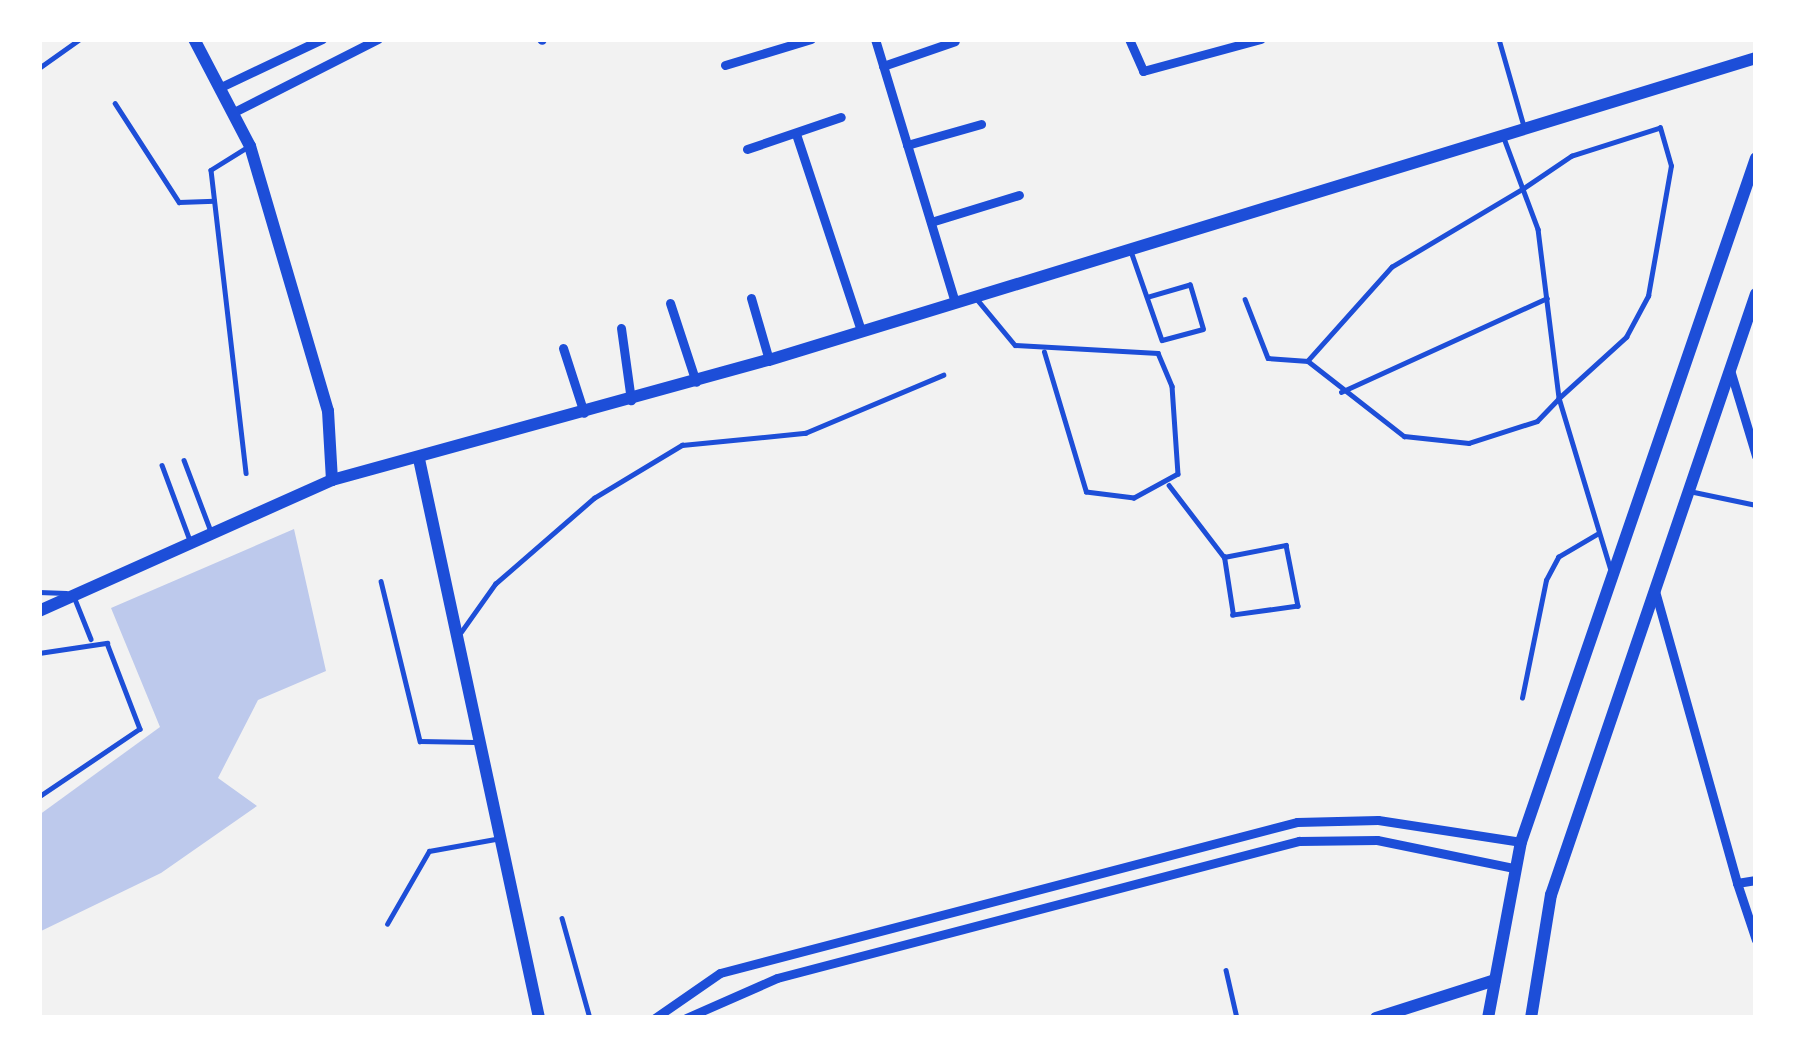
<!DOCTYPE html>
<style>
body{margin:0}
#map{position:relative;width:1795px;height:1057px;overflow:hidden;background:#f2f2f2;font-family:"Crimson Pro",serif}
div>[style]{position:absolute}
.building>*{inset:0;background:#bdc9ec}
.service>*{height:4.5px;margin:-2.25px;padding:0 2.25px;transform-origin:2.25px;border-radius:2.25px;background:#1d4ed8}
.minor>*{height:9px;margin:-4.5px;padding:0 4.5px;transform-origin:4.5px;border-radius:4.5px;background:#1d4ed8}
.secondary>*{height:12px;margin:-6px;padding:0 6px;transform-origin:6px;border-radius:6px;background:#1d4ed8}
span{translate:-50% -50%;white-space:nowrap;text-align:center;line-height:1.15;-webkit-text-stroke:12px #fff;paint-order:stroke}
.frame{position:absolute;inset:0;border:42px solid #fff;pointer-events:none}
</style>
<div id="map">
<div class="building">
<div style="clip-path:polygon(294px 529px,326px 671px,258px 700px,218px 778px,257px 806px,161px 873px,39px 932px,39px 815px,160px 727px,111px 608px)"></div>
</div>
<div class="service">
<div style="left:1499px;top:39px;width:91px;rotate:74deg"></div>
<div style="left:39px;top:68px;width:50px;rotate:-35.3deg"></div>
<div style="left:115px;top:103px;width:118px;rotate:57.1deg"></div>
<div style="left:179px;top:202px;width:35px;rotate:-2deg"></div>
<div style="left:1504px;top:138px;width:54px;rotate:69.6deg"></div>
<div style="left:1523px;top:189px;width:43px;rotate:69.4deg"></div>
<div style="left:1538px;top:229px;width:170px;rotate:82.9deg"></div>
<div style="left:1559px;top:398px;width:91px;rotate:-42.3deg"></div>
<div style="left:1626px;top:337px;width:47px;rotate:-61.8deg"></div>
<div style="left:1648px;top:296px;width:132px;rotate:-80deg"></div>
<div style="left:1671px;top:166px;width:40px;rotate:-106deg"></div>
<div style="left:1660px;top:128px;width:92px;rotate:162.3deg"></div>
<div style="left:1572px;top:156px;width:59px;rotate:146deg"></div>
<div style="left:1523px;top:189px;width:152px;rotate:149.2deg"></div>
<div style="left:1392px;top:267px;width:126px;rotate:131.8deg"></div>
<div style="left:1308px;top:361px;width:122px;rotate:38deg"></div>
<div style="left:1404px;top:436px;width:65px;rotate:6.1deg"></div>
<div style="left:1469px;top:443px;width:71px;rotate:-17.9deg"></div>
<div style="left:1537px;top:421px;width:32px;rotate:-46deg"></div>
<div style="left:1559px;top:398px;width:177px;rotate:73.2deg"></div>
<div style="left:245px;top:149px;width:40px;rotate:148deg"></div>
<div style="left:211px;top:170px;width:305px;rotate:83.4deg"></div>
<div style="left:1132px;top:254px;width:91px;rotate:70.8deg"></div>
<div style="left:1162px;top:340px;width:42px;rotate:-15deg"></div>
<div style="left:1203px;top:329px;width:46px;rotate:-106.5deg"></div>
<div style="left:1190px;top:285px;width:43px;rotate:163.7deg"></div>
<div style="left:976px;top:298px;width:61px;rotate:50.3deg"></div>
<div style="left:1015px;top:345px;width:143px;rotate:3.2deg"></div>
<div style="left:1158px;top:353px;width:36px;rotate:67deg"></div>
<div style="left:1172px;top:386px;width:88px;rotate:86.1deg"></div>
<div style="left:1178px;top:474px;width:50px;rotate:151.4deg"></div>
<div style="left:1134px;top:498px;width:48px;rotate:-172.9deg"></div>
<div style="left:1086px;top:492px;width:146px;rotate:-106.7deg"></div>
<div style="left:1245px;top:299px;width:63px;rotate:68.7deg"></div>
<div style="left:1268px;top:358px;width:40px;rotate:4.3deg"></div>
<div style="left:1341px;top:392px;width:226px;rotate:-24.5deg"></div>
<div style="left:184px;top:460px;width:79px;rotate:69.3deg"></div>
<div style="left:162px;top:465px;width:83px;rotate:69.6deg"></div>
<div style="left:1169px;top:485px;width:91px;rotate:52.6deg"></div>
<div style="left:1224px;top:557px;width:63px;rotate:-11deg"></div>
<div style="left:1286px;top:545px;width:62px;rotate:78.9deg"></div>
<div style="left:1298px;top:606px;width:66px;rotate:172.1deg"></div>
<div style="left:1233px;top:615px;width:59px;rotate:-98.8deg"></div>
<div style="left:1694px;top:492px;width:63px;rotate:11.8deg"></div>
<div style="left:381px;top:581px;width:165px;rotate:76.3deg"></div>
<div style="left:420px;top:741px;width:55px;rotate:1deg"></div>
<div style="left:39px;top:592px;width:27px;rotate:2deg"></div>
<div style="left:75px;top:599px;width:43px;rotate:68.2deg"></div>
<div style="left:461px;top:632px;width:59px;rotate:-54.7deg"></div>
<div style="left:495px;top:584px;width:131px;rotate:-41deg"></div>
<div style="left:594px;top:498px;width:103px;rotate:-31.1deg"></div>
<div style="left:682px;top:445px;width:124px;rotate:-5.6deg"></div>
<div style="left:805px;top:433px;width:150px;rotate:-22.8deg"></div>
<div style="left:39px;top:653px;width:69px;rotate:-8.4deg"></div>
<div style="left:107px;top:643px;width:92px;rotate:69deg"></div>
<div style="left:140px;top:729px;width:122px;rotate:146deg"></div>
<div style="left:1522px;top:698px;width:120px;rotate:-78.5deg"></div>
<div style="left:1546px;top:580px;width:26px;rotate:-62deg"></div>
<div style="left:1558px;top:557px;width:45px;rotate:-30.5deg"></div>
<div style="left:562px;top:918px;width:104px;rotate:74.4deg"></div>
<div style="left:387px;top:924px;width:84px;rotate:-60.1deg"></div>
<div style="left:429px;top:851px;width:67px;rotate:-10.3deg"></div>
<div style="left:1226px;top:970px;width:49px;rotate:77.1deg"></div>
</div>
<div class="minor">
<div style="left:541px;top:39px;width:1px;rotate:45deg"></div>
<div style="left:875px;top:39px;width:276px;rotate:73.1deg"></div>
<div style="left:1129px;top:39px;width:35px;rotate:66deg"></div>
<div style="left:1143px;top:71px;width:122px;rotate:-15.2deg"></div>
<div style="left:725px;top:65px;width:90px;rotate:-16.8deg"></div>
<div style="left:883px;top:66px;width:76px;rotate:-19.1deg"></div>
<div style="left:223px;top:86px;width:110px;rotate:-25.4deg"></div>
<div style="left:236px;top:111px;width:159px;rotate:-26.9deg"></div>
<div style="left:796px;top:134px;width:207px;rotate:71.7deg"></div>
<div style="left:907px;top:145px;width:77px;rotate:-15.8deg"></div>
<div style="left:747px;top:149px;width:99px;rotate:-18.8deg"></div>
<div style="left:931px;top:222px;width:92px;rotate:-17.1deg"></div>
<div style="left:751px;top:298px;width:65px;rotate:73.8deg"></div>
<div style="left:670px;top:303px;width:83px;rotate:71.8deg"></div>
<div style="left:621px;top:328px;width:73px;rotate:82.1deg"></div>
<div style="left:563px;top:348px;width:68px;rotate:72.1deg"></div>
<div style="left:1731px;top:373px;width:87px;rotate:73.2deg"></div>
<div style="left:1655px;top:591px;width:303px;rotate:74.3deg"></div>
<div style="left:1737px;top:883px;width:19px;rotate:-9deg"></div>
<div style="left:1737px;top:883px;width:60px;rotate:71.6deg"></div>
<div style="left:655px;top:1018px;width:79px;rotate:-34.7deg"></div>
<div style="left:720px;top:973px;width:596px;rotate:-14.67deg"></div>
<div style="left:1297px;top:822px;width:81px;rotate:-1.4deg"></div>
<div style="left:1378px;top:820px;width:145px;rotate:8.7deg"></div>
<div style="left:686px;top:1018px;width:99px;rotate:-23.7deg"></div>
<div style="left:777px;top:978px;width:540px;rotate:-14.71deg"></div>
<div style="left:1299px;top:841px;width:78px;rotate:-0.7deg"></div>
<div style="left:1377px;top:840px;width:140px;rotate:11.6deg"></div>
</div>
<div class="secondary">
<div style="left:194px;top:39px;width:121px;rotate:62.4deg"></div>
<div style="left:250px;top:146px;width:276px;rotate:73.6deg"></div>
<div style="left:328px;top:411px;width:69px;rotate:86.7deg"></div>
<div style="left:419px;top:459px;width:572px;rotate:77.88deg"></div>
<div style="left:39px;top:611px;width:321px;rotate:-24.1deg"></div>
<div style="left:332px;top:480px;width:453px;rotate:-15.4deg"></div>
<div style="left:769px;top:360px;width:1032px;rotate:-17.01deg"></div>
<div style="left:1376px;top:1018px;width:125px;rotate:-17.7deg"></div>
<div style="left:1488px;top:1018px;width:179px;rotate:-79.4deg"></div>
<div style="left:1521px;top:842px;width:723px;rotate:-71.04deg"></div>
<div style="left:1531px;top:1018px;width:125px;rotate:-80.8deg"></div>
<div style="left:1551px;top:895px;width:635px;rotate:-71.17deg"></div>
</div>
<div class="frame"></div>
</div>
